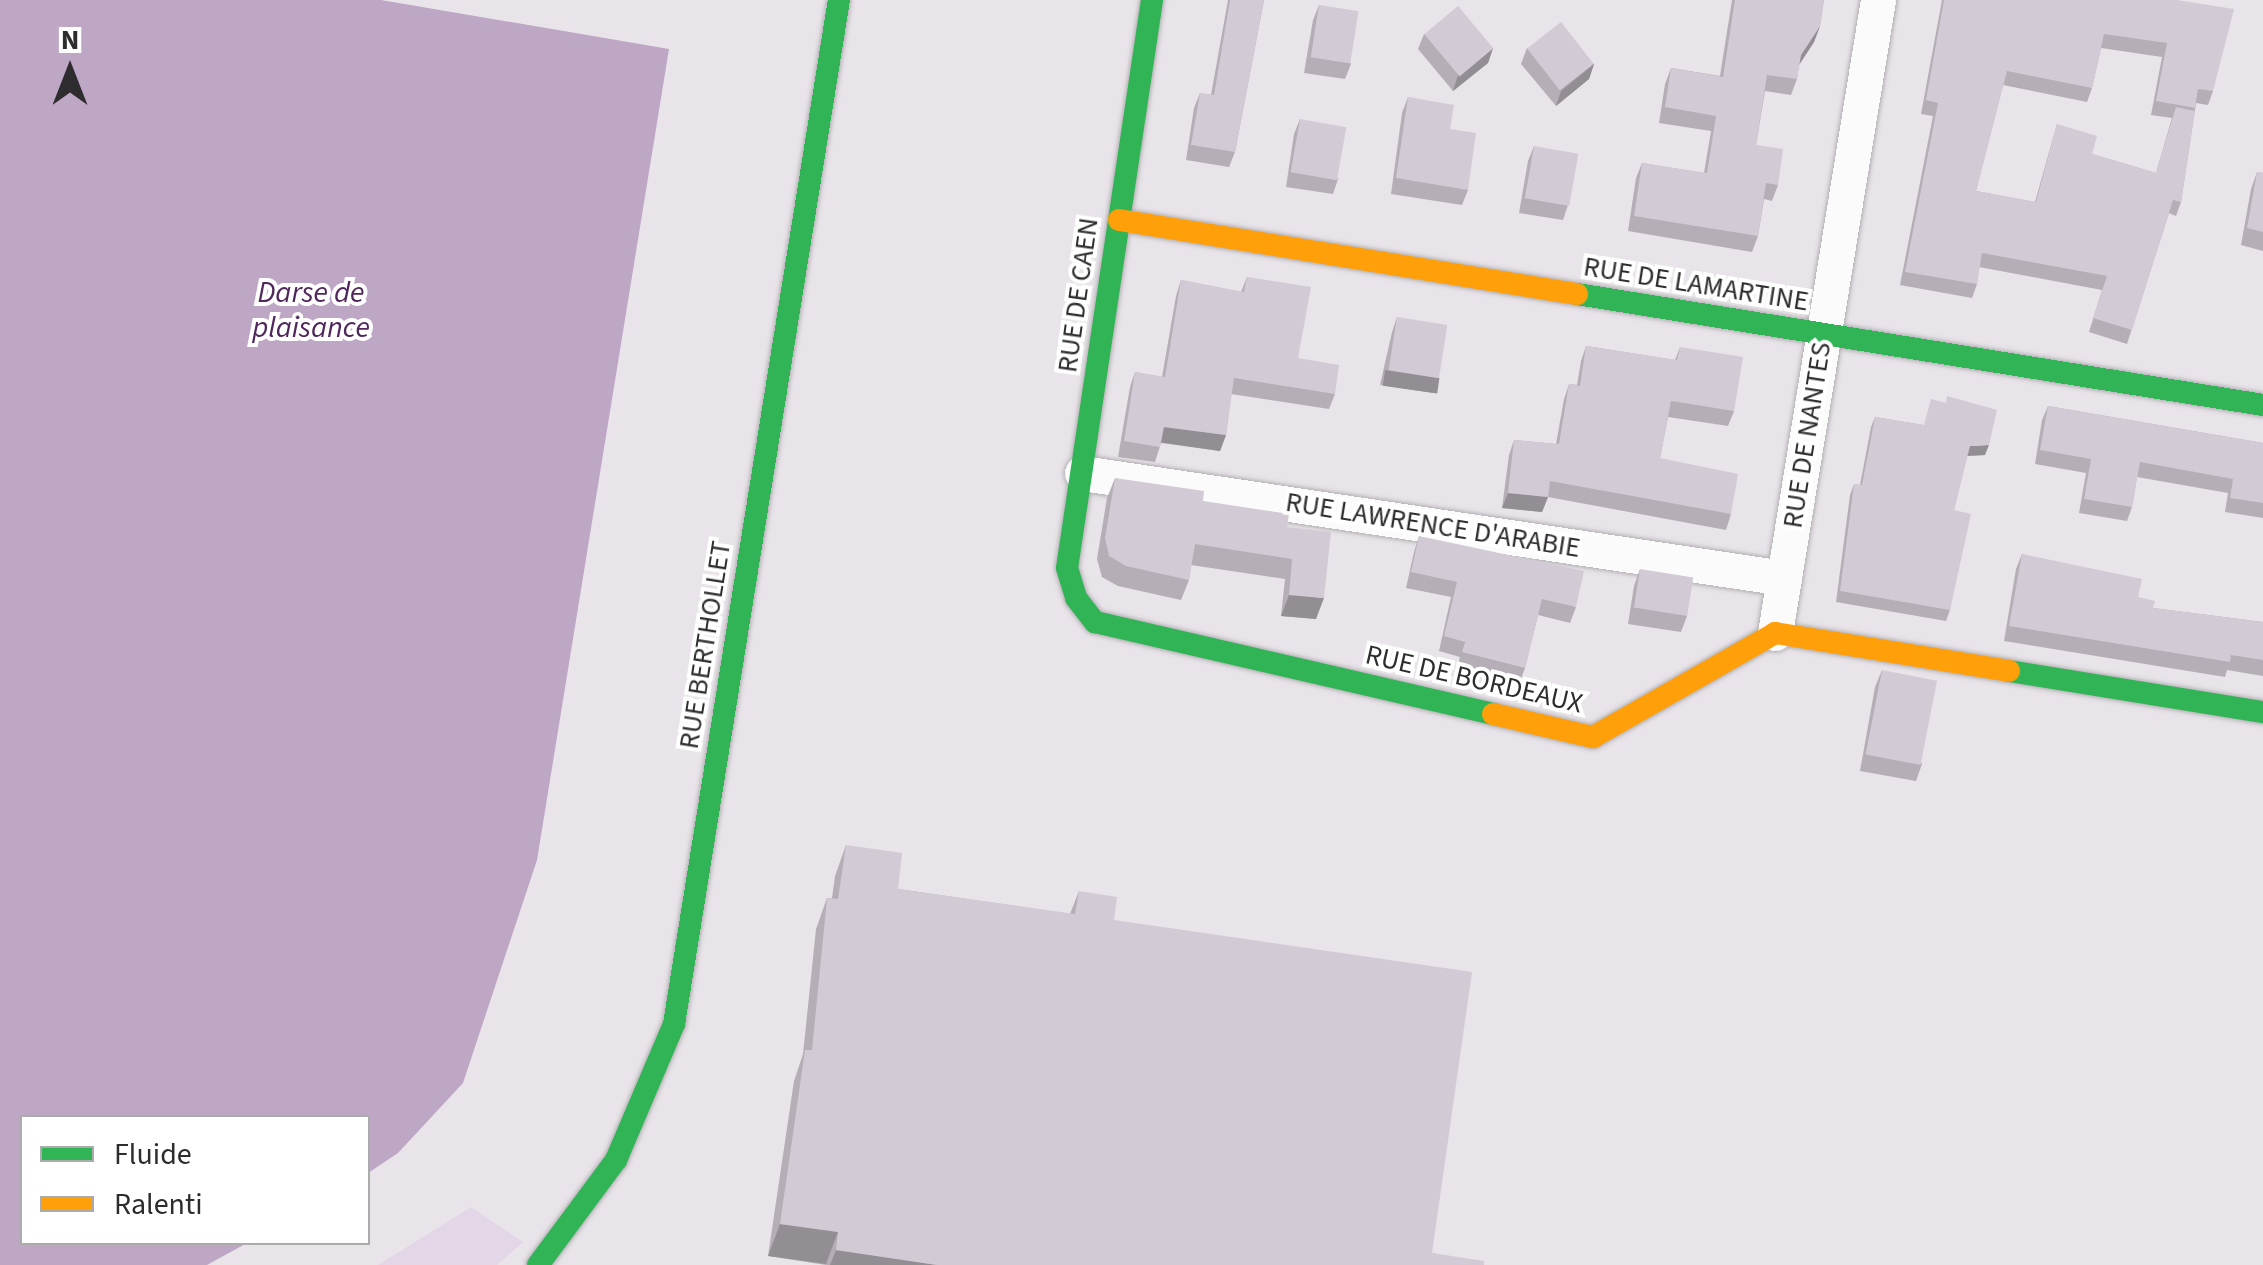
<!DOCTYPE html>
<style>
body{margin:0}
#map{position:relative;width:2263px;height:1265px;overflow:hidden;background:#e8e4e9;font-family:"Source Sans 3",sans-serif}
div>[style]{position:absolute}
.green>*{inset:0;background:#e3d6e7}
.water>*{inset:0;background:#bea6c5}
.roads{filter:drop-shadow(0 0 2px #b2afb3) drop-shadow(0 0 2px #b2afb3)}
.street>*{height:35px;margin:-17.5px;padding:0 17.5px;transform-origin:17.5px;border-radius:17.5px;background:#fcfbfc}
.fast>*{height:22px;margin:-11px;padding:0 11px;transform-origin:11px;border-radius:11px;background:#30b455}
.slow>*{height:22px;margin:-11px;padding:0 11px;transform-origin:11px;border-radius:11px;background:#ff9f0a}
.wall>*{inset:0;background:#b5aeb6}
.shaded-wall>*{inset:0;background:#938d94;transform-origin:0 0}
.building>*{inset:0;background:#d2cad4;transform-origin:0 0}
span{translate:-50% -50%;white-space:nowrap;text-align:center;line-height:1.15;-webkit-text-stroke:8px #fff;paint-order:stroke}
.street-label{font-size:28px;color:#2e2c2e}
.water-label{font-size:30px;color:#50275c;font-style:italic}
.legend{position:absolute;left:20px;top:1115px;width:350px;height:130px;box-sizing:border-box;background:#fff;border:2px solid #ababab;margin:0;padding:12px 18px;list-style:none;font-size:30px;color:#2e2c2e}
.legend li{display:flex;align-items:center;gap:20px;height:50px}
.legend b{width:50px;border:2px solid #ababab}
.north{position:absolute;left:20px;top:20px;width:100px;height:100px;-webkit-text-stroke:8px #fff;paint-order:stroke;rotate:0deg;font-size:28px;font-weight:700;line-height:40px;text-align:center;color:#2e2c2e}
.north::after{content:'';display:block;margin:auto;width:35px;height:45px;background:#2e2c2e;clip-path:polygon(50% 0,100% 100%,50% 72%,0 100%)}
</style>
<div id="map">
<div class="green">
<div style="clip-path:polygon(471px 1207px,523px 1242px,497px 1265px,378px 1265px)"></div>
</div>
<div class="water">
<div style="clip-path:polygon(0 0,381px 0,669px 49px,537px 860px,463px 1083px,398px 1153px,368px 1173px,368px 1118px,22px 1118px,22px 1242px,247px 1243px,207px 1265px,0 1265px)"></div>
</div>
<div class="roads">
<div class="street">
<div style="left:1082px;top:473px;width:710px;rotate:8.51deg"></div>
<div style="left:1775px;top:633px;width:641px;rotate:-80.76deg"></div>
</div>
<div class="fast">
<div style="left:1152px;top:0;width:574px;rotate:98.51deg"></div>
<div style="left:1067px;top:568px;width:31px;rotate:73deg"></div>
<div style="left:1076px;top:598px;width:31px;rotate:52deg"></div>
<div style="left:1095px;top:622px;width:408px;rotate:13deg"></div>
<div style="left:1577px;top:294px;width:695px;rotate:9.19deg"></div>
<div style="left:2009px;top:671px;width:257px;rotate:9.2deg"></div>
<div style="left:538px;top:1265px;width:131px;rotate:-53.4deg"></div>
<div style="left:616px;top:1160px;width:148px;rotate:-66.9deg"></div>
<div style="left:674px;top:1024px;width:1037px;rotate:-80.85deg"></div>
</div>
<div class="slow">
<div style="left:1119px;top:220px;width:464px;rotate:9.2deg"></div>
<div style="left:1493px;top:714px;width:103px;rotate:13deg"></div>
<div style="left:1593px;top:737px;width:210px;rotate:-29.7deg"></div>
<div style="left:1775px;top:633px;width:237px;rotate:9.2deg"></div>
</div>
</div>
<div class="wall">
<div style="clip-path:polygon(1228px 0,1264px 0,1235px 152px,1229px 167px,1186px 160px,1194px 108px,1200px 93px,1211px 95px)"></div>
<div style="clip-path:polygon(1732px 0,1824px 0,1820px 26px,1814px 42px,1799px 65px,1797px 79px,1791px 95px,1765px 91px,1756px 145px,1778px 185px,1772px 201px,1764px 199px,1758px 236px,1752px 252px,1628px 231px,1636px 178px,1642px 163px,1704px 173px,1711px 131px,1659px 123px,1665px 84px,1671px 68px,1720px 76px)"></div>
<div style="clip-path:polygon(evenodd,1942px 0,2177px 0,2213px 91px,2208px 105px,2196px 103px,2181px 202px,2176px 216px,2169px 213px,2127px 344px,2089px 332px,2102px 290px,1979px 267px,1977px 284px,1972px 298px,1900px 285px,1933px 116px,1921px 114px,1942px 0,2101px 48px,2162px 57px,2151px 115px,2172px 118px,2156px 173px,2092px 154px,2057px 124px,2035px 202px,1976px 191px,2003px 85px,2087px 102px,2092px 88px,2101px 48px)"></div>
<div style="clip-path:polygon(1319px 5px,1351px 64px,1345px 79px,1304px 73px,1313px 20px)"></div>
<div style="clip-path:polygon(1424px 34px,1493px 48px,1488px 63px,1453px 91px,1418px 49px)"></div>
<div style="clip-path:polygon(1527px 48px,1594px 64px,1589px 79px,1556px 106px,1521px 64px)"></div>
<div style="clip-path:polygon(1408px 97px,1450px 129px,1468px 190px,1462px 205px,1391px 194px,1402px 113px)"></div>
<div style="clip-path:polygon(1300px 119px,1338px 179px,1333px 194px,1286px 187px,1294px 134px)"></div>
<div style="clip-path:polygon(1534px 146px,1568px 205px,1563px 220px,1519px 213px,1528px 161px)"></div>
<div style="clip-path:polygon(2257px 172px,2263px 173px,2263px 251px,2241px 245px,2251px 189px)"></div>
<div style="clip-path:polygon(1247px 277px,1298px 358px,1335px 394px,1329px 409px,1231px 394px,1226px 435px,1220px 451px,1161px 443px,1155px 462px,1118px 457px,1130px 387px,1135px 372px,1162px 377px,1176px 296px,1181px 280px,1241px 292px)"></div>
<div style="clip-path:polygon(1397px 317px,1434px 393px,1380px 385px,1392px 332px)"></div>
<div style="clip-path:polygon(1586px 346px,1675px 360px,1680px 347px,1734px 411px,1728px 426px,1668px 417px,1660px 458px,1731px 514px,1726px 530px,1548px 497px,1542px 512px,1502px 508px,1509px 455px,1514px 440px,1556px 444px,1564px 399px,1569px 384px,1577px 385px,1581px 361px)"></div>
<div style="clip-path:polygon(2048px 406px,2263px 443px,2263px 518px,2225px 512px,2228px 493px,2137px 477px,2132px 507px,2127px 521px,2079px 513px,2086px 473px,2035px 464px,2042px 420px)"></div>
<div style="clip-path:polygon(1875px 417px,1923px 425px,1985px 455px,1967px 456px,1954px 510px,1950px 610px,1946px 621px,1836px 602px,1850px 495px,1854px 484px,1860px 485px,1871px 427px)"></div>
<div style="clip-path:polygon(1115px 478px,1203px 501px,1287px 527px,1316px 619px,1281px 616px,1285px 579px,1191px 565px,1189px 580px,1181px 600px,1118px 586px,1102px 577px,1097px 559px,1107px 498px)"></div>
<div style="clip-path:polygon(1419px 536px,1576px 607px,1570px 623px,1538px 615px,1525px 668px,1519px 684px,1457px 668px,1460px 657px,1439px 651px,1451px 597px,1406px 588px,1414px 552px)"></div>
<div style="clip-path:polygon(2022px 554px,2138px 597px,2153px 608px,2263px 622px,2263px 676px,2227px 670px,2225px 677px,2004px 641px,2016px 569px)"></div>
<div style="clip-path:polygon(1640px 569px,1687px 616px,1681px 632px,1628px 624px,1634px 586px)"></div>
<div style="clip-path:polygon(1882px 670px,1922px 764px,1916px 781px,1860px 771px,1875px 687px)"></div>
<div style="clip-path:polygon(846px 845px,898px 889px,1070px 914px,1079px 891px,1114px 920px,1432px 1253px,1484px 1265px,826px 1265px,768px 1256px,794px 1081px,803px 1054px,816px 929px,827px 898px,832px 898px,835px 876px)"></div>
</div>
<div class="shaded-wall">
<div style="clip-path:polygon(1820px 26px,1814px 42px,1795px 71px,1801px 55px)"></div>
<div style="clip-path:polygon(1493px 48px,1488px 63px,1453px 91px,1458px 75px)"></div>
<div style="clip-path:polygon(1594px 64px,1589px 79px,1556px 106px,1561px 91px)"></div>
<div style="left:1385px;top:370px;width:55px;height:16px;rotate:8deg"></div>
<div style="clip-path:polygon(1164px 427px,1226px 435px,1220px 451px,1158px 442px)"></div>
<div style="clip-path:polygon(1989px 445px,1985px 455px,1966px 456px,1970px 446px)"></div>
<div style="clip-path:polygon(1508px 493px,1548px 497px,1542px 512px,1502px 508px)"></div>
<div style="clip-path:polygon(1289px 595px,1324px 598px,1316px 619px,1281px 616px)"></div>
<div style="clip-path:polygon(780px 1224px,838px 1232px,826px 1264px,768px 1256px)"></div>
<div style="clip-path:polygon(836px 1250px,937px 1265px,830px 1265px)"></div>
</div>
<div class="building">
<div style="clip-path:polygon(1230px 0,1264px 0,1235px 152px,1191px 145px,1200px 93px,1214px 95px)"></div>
<div style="clip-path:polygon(1735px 0,1824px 0,1820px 26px,1801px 55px,1797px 79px,1767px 75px,1756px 145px,1783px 149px,1778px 185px,1766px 183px,1758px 236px,1634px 216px,1642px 163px,1707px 173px,1716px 116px,1665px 107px,1671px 68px,1723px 77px)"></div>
<div style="clip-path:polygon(1944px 0,2177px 0,2234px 9px,2213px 91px,2198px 89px,2195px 108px,2156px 101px,2167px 43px,2104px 34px,2092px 88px,2007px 71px,1976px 191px,2036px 202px,2057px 124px,2097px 136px,2092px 154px,2156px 173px,2176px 107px,2195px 111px,2181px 202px,2173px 200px,2132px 330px,2093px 318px,2107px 276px,1982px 253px,1977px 284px,1905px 272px,1938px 103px,1926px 100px)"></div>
<div style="left:1319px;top:5px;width:40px;height:53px;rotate:9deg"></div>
<div style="left:1458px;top:6px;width:55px;height:44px;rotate:50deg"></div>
<div style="left:1561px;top:22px;width:53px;height:43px;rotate:52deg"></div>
<div style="clip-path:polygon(1408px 97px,1454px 105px,1450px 129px,1476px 133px,1468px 190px,1396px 178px)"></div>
<div style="left:1300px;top:119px;width:47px;height:54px;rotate:10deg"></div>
<div style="left:1534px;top:146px;width:45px;height:53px;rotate:10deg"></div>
<div style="clip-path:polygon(2257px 172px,2263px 173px,2263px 232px,2247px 228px)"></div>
<div style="clip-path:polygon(1247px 277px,1311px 287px,1298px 358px,1339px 365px,1335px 394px,1234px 378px,1226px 435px,1164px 427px,1160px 447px,1124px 441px,1135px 372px,1165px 377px,1181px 280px,1244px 292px)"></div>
<div style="left:1397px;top:317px;width:51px;height:54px;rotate:9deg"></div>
<div style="clip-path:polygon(1586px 346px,1677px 360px,1680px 347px,1743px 357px,1734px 411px,1671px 401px,1660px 458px,1738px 474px,1731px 514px,1550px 481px,1548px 497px,1508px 493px,1514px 440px,1559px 444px,1569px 384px,1580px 386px)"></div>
<div style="clip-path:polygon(1947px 396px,1997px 410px,1989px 445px,1970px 446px,1954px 510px,1971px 514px,1950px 610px,1840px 591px,1854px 484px,1862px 485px,1875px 417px,1924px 425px,1931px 399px,1946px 403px)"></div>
<div style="clip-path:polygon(2048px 406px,2263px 443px,2263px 503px,2230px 498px,2233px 479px,2140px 462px,2132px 507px,2084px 499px,2091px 459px,2040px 450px)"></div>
<div style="clip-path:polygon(1115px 478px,1204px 491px,1203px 501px,1289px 514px,1287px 527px,1331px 532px,1324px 598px,1289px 595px,1292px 559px,1195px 544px,1189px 580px,1126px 566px,1109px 556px,1105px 538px)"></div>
<div style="clip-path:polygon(1419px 536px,1584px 571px,1576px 607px,1542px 599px,1525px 668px,1462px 652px,1465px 642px,1444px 636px,1457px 582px,1411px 572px)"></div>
<div style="clip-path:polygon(2022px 554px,2142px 579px,2138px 597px,2155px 601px,2153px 608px,2263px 622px,2263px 660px,2231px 655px,2230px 662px,2009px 626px)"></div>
<div style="left:1640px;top:569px;width:54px;height:39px;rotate:9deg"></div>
<div style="left:1882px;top:670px;width:56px;height:86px;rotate:11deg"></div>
<div style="clip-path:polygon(846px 845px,902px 853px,898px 889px,1075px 914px,1079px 891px,1117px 897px,1114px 920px,1472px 972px,1432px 1253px,1484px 1261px,1484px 1265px,937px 1265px,836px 1250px,838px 1232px,780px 1224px,805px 1050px,812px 1050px,827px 898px,838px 899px)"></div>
</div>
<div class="street-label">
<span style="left:1696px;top:284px;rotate:9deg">RUE DE LAMARTINE</span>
<span style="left:1078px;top:295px;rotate:-82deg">RUE DE CAEN</span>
<span style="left:1807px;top:435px;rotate:-81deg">RUE DE NANTES</span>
<span style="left:1433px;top:525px;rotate:9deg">RUE LAWRENCE D'ARABIE</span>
<span style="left:705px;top:645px;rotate:-81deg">RUE BERTHOLLET</span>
<span style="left:1474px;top:679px;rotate:13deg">RUE DE BORDEAUX</span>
</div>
<div class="water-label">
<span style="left:311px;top:310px">Darse de<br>plaisance</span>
</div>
<ul class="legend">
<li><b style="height:12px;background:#30b455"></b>Fluide</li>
<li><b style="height:12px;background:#ff9f0a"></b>Ralenti</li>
</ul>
<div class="north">N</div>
</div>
